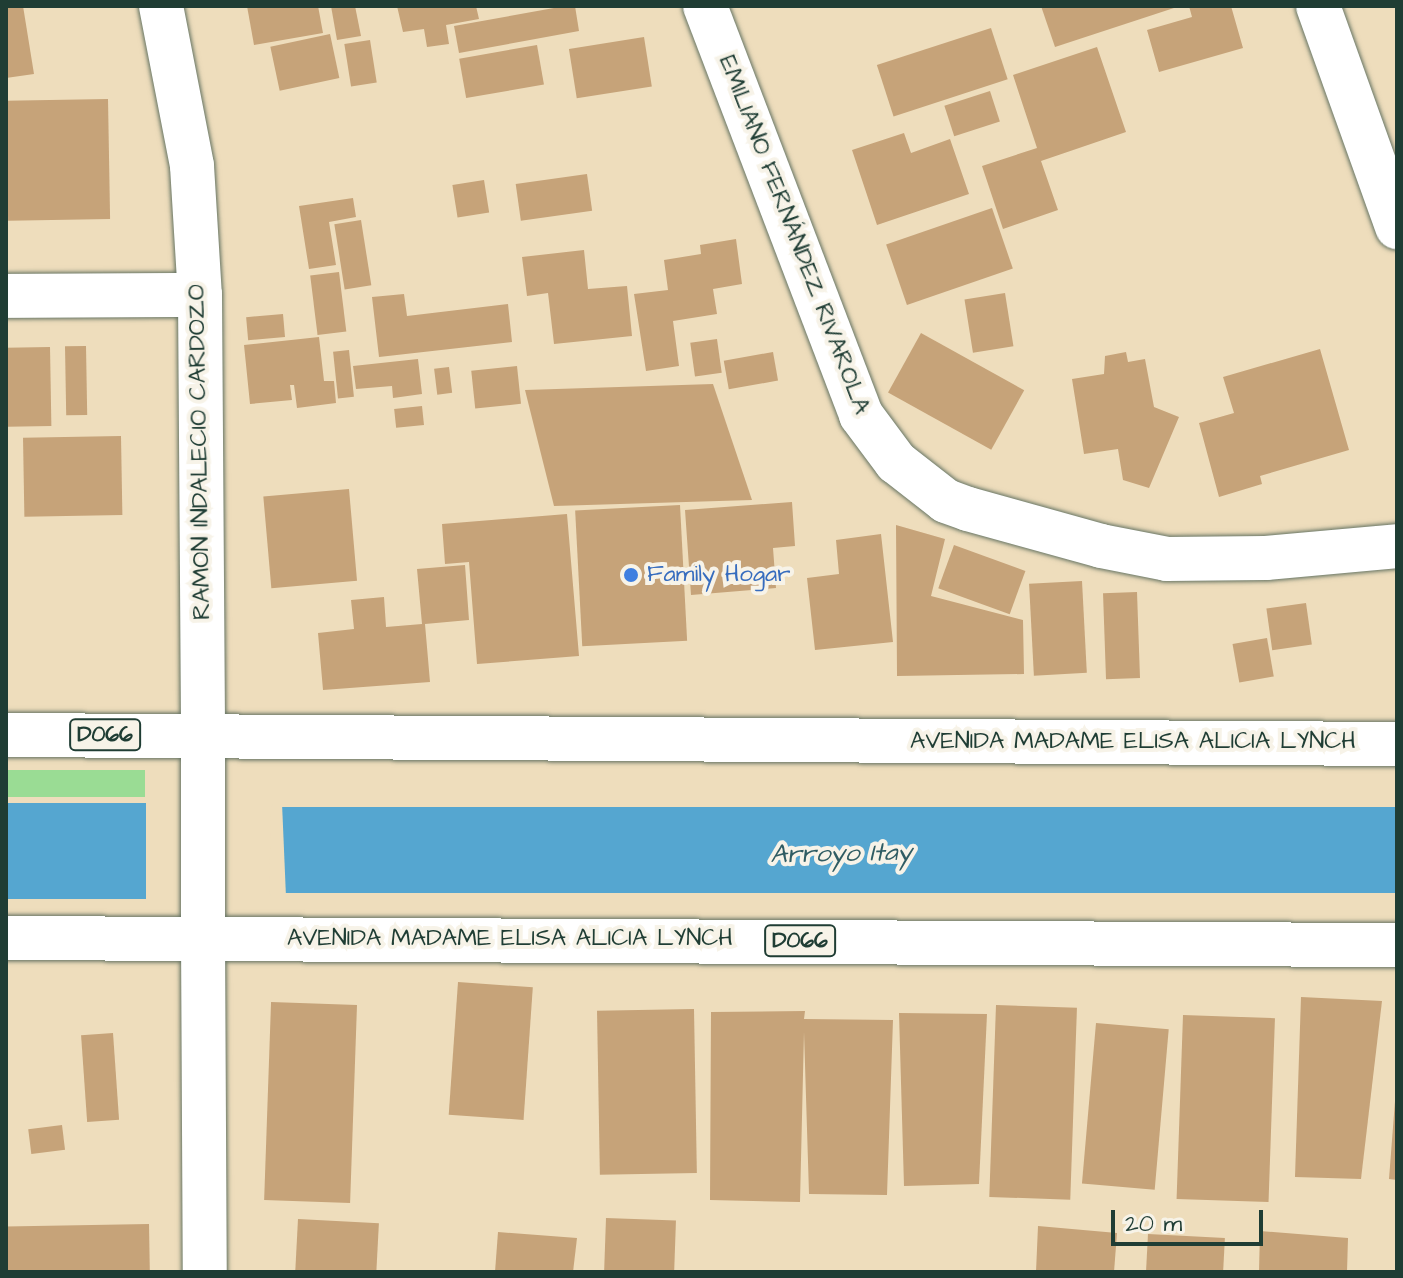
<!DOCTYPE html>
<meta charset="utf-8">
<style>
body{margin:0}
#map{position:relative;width:1403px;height:1278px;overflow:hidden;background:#eeddbc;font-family:"Architects Daughter",sans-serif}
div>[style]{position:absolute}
.green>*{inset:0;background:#9adc94;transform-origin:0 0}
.water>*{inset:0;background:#55a6d0;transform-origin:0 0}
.pier>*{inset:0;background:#eeddbc}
.building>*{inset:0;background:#c6a379;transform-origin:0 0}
.roads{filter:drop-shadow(0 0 2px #677564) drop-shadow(0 0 2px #677564)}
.minor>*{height:44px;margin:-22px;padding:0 22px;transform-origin:22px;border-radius:22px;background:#fff}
.highway>*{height:44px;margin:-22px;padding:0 22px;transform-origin:22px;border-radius:22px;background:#fff}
.dots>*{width:22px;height:22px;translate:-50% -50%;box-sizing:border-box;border:4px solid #f7f3e8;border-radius:50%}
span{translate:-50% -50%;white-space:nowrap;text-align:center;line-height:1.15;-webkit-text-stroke:8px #f7f3e8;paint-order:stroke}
.shield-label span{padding:2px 6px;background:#f7f3e8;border:2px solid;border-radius:6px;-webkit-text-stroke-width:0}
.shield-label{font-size:22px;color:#1f3d34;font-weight:700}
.street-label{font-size:24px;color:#1f3d34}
.shop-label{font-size:24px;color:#366cbe}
.left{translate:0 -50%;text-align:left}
.water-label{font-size:26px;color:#2f5c63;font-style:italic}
.frame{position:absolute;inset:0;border:8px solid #1f3d34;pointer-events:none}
.scale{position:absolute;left:1111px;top:1210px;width:152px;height:36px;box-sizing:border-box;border:4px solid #1f3d34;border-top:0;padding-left:10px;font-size:24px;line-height:28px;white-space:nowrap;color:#1f3d34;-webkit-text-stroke:6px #f7f3e8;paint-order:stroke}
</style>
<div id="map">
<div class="green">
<div style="left:6px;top:770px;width:139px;height:27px"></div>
</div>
<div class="water">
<div style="left:6px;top:803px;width:140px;height:96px"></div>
<div style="left:275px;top:807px;width:1122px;height:86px"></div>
</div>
<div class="pier">
<div style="clip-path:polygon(274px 803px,282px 803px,286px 897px,272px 897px,269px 893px,271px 807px)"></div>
</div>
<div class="building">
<div style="clip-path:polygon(6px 6px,23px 6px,34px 74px,6px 78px)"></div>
<div style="clip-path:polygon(247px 6px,318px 6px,323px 33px,254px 45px)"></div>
<div style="clip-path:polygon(331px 6px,355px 6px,361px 36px,337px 40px)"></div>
<div style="clip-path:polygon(397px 6px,476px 6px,479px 19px,446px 25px,449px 44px,427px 47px,424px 29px,403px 32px)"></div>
<div style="clip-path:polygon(565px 6px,575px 6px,579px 31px,459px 53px,454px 26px)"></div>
<div style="clip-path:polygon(1041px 6px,1177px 6px,1177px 7px,1055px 47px)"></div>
<div style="clip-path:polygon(1189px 6px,1231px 6px,1243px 48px,1159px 72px,1147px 30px,1192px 17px)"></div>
<div style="left:991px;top:28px;width:54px;height:120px;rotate:72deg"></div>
<div style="left:330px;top:34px;width:45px;height:61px;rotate:78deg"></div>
<div style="left:644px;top:37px;width:50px;height:76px;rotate:81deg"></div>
<div style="left:370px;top:40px;width:43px;height:26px;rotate:81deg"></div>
<div style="left:537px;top:45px;width:40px;height:79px;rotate:80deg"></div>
<div style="clip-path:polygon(1097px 47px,1126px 132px,1041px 161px,1058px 210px,1003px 229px,982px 166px,1037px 148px,1013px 75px)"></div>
<div style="left:990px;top:91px;width:32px;height:48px;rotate:72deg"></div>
<div style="left:108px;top:99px;width:120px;height:102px;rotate:89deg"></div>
<div style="clip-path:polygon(904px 133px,911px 153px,950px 139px,969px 194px,877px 225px,852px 150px)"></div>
<div style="left:587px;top:174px;width:37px;height:72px;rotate:82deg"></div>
<div style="left:484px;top:180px;width:33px;height:32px;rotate:81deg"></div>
<div style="clip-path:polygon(353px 198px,356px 217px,329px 222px,336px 265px,309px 269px,299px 206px)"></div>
<div style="left:992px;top:208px;width:64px;height:112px;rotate:71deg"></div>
<div style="left:361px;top:220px;width:66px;height:27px;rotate:81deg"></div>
<div style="clip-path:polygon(736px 239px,742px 284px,713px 289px,717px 314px,673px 321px,679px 366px,646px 371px,634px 294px,668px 290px,664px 260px,701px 254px,700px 245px)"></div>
<div style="clip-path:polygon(584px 250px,588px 289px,627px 286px,632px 336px,554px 344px,548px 293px,527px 296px,522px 257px)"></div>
<div style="left:339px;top:272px;width:60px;height:29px;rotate:83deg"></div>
<div style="left:1005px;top:293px;width:54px;height:41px;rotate:81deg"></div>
<div style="clip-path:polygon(404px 294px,407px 316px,508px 304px,512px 342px,379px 357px,372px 297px)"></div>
<div style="left:283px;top:314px;width:23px;height:37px;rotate:85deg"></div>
<div style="left:921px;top:333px;width:118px;height:68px;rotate:29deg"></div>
<div style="clip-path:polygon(319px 337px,324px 381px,334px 381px,336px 403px,297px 408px,294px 385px,290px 385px,292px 400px,250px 404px,244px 345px)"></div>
<div style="left:717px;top:339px;width:34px;height:27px;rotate:82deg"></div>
<div style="left:86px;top:346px;width:69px;height:21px;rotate:89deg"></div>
<div style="left:50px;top:347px;width:79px;height:44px;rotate:89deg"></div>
<div style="clip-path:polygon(1320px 349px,1349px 450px,1260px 476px,1262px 484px,1219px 497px,1199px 423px,1234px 413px,1223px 377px)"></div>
<div style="left:349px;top:350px;width:47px;height:16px;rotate:84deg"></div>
<div style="left:773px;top:352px;width:29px;height:50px;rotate:80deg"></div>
<div style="clip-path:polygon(1126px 352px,1128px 362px,1145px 359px,1154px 407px,1179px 417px,1149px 488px,1123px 480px,1118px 449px,1084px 454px,1072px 379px,1104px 374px,1105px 356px)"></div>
<div style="clip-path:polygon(418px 359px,422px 394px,393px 398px,392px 386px,356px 389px,353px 366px)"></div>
<div style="left:517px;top:366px;width:38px;height:46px;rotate:84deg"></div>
<div style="left:449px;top:367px;width:26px;height:15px;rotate:83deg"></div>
<div style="clip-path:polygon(713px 384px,752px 500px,554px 506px,525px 390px)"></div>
<div style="left:422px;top:406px;width:19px;height:28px;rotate:84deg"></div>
<div style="left:121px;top:436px;width:79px;height:98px;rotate:89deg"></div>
<div style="left:349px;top:489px;width:92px;height:86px;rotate:85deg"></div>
<div style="clip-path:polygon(792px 502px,795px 546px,773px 548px,776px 588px,691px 595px,685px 510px)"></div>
<div style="left:680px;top:505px;width:136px;height:105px;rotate:87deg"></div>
<div style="clip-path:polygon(567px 514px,579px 656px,477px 664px,469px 562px,445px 564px,442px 524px)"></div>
<div style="clip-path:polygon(896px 525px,945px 539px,931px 596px,1023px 620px,1024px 674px,897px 676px)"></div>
<div style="clip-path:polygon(881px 534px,893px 642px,815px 650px,807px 578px,839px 574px,836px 540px)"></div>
<div style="left:954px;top:545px;width:76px;height:46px;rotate:20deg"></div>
<div style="clip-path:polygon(465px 565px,469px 620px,425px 624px,430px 682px,323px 690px,318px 633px,354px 629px,351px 600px,384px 597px,386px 627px,422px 624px,417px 569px)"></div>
<div style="left:1082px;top:581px;width:92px;height:53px;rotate:87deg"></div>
<div style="left:1137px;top:592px;width:86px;height:34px;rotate:88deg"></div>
<div style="left:1306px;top:603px;width:42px;height:40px;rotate:82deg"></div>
<div style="left:1267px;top:638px;width:39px;height:35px;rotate:80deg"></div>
<div style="left:458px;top:982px;width:75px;height:133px;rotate:4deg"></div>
<div style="clip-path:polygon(1301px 997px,1382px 1001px,1361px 1179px,1295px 1177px)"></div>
<div style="left:357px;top:1005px;width:198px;height:86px;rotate:92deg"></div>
<div style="left:996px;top:1005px;width:81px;height:192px;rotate:2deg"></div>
<div style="left:694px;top:1009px;width:164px;height:97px;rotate:89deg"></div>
<div style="clip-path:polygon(805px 1011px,804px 1019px,893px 1020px,887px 1195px,809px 1194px,804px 1032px,800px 1202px,710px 1200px,711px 1012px)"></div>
<div style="clip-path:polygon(899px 1013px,987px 1014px,979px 1184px,904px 1186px)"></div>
<div style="left:1183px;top:1015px;width:92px;height:184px;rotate:2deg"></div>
<div style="left:1096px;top:1023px;width:73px;height:161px;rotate:5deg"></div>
<div style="left:113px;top:1033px;width:87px;height:32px;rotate:86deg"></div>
<div style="clip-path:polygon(1395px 1101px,1397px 1101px,1397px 1180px,1389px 1179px)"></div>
<div style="left:62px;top:1125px;width:25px;height:34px;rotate:83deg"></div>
<div style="left:606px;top:1218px;width:70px;height:54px;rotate:2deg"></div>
<div style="left:298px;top:1219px;width:81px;height:53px;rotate:3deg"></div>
<div style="left:149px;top:1224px;width:48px;height:143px;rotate:89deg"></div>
<div style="clip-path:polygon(1038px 1226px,1117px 1233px,1114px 1272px,1036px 1272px)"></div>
<div style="clip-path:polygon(1260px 1231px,1348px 1238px,1347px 1272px,1259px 1272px)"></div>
<div style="clip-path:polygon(498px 1232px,577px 1238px,573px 1272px,495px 1272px)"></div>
<div style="left:1148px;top:1234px;width:77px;height:38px;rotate:3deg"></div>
</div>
<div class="roads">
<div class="minor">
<div style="left:161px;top:6px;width:163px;rotate:79deg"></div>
<div style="left:192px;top:166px;width:129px;rotate:86.5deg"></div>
<div style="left:200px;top:295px;width:441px;rotate:89.6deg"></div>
<div style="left:705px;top:6px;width:438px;rotate:69.1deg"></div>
<div style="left:861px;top:415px;width:59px;rotate:53.3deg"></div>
<div style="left:896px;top:462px;width:63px;rotate:38deg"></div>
<div style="left:946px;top:501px;width:23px;rotate:20deg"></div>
<div style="left:968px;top:509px;width:138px;rotate:15.5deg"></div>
<div style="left:1101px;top:546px;width:67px;rotate:11.1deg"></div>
<div style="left:1167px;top:559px;width:99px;rotate:-0.6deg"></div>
<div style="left:1266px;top:558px;width:132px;rotate:-5.2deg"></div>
<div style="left:1318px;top:6px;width:235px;rotate:70.3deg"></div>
<div style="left:6px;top:296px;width:194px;rotate:-0.3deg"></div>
<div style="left:203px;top:936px;width:336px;rotate:89.7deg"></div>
</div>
<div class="highway">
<div style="left:6px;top:735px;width:1391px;rotate:0.37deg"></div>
<div style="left:203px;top:936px;width:200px;rotate:-90deg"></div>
<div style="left:6px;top:938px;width:1391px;rotate:0.29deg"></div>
</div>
</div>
<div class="dots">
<div style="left:631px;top:575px;background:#3f7fe0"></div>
</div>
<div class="shield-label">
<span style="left:105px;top:735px">D066</span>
<span style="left:800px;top:941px">D066</span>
</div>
<div class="street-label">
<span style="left:794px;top:235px;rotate:69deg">EMILIANO FERNÁNDEZ RIVAROLA</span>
<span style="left:200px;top:452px;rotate:-91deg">RAMON INDALECIO CARDOZO</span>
<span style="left:1133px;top:742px">AVENIDA MADAME ELISA ALICIA LYNCH</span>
<span style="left:510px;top:939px">AVENIDA MADAME ELISA ALICIA LYNCH</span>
</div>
<div class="shop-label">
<span class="left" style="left:647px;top:575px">Family Hogar</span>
</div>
<div class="water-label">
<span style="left:841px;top:854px;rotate:-1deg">Arroyo Itay</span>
</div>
<div class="frame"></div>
<div class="scale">20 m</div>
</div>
